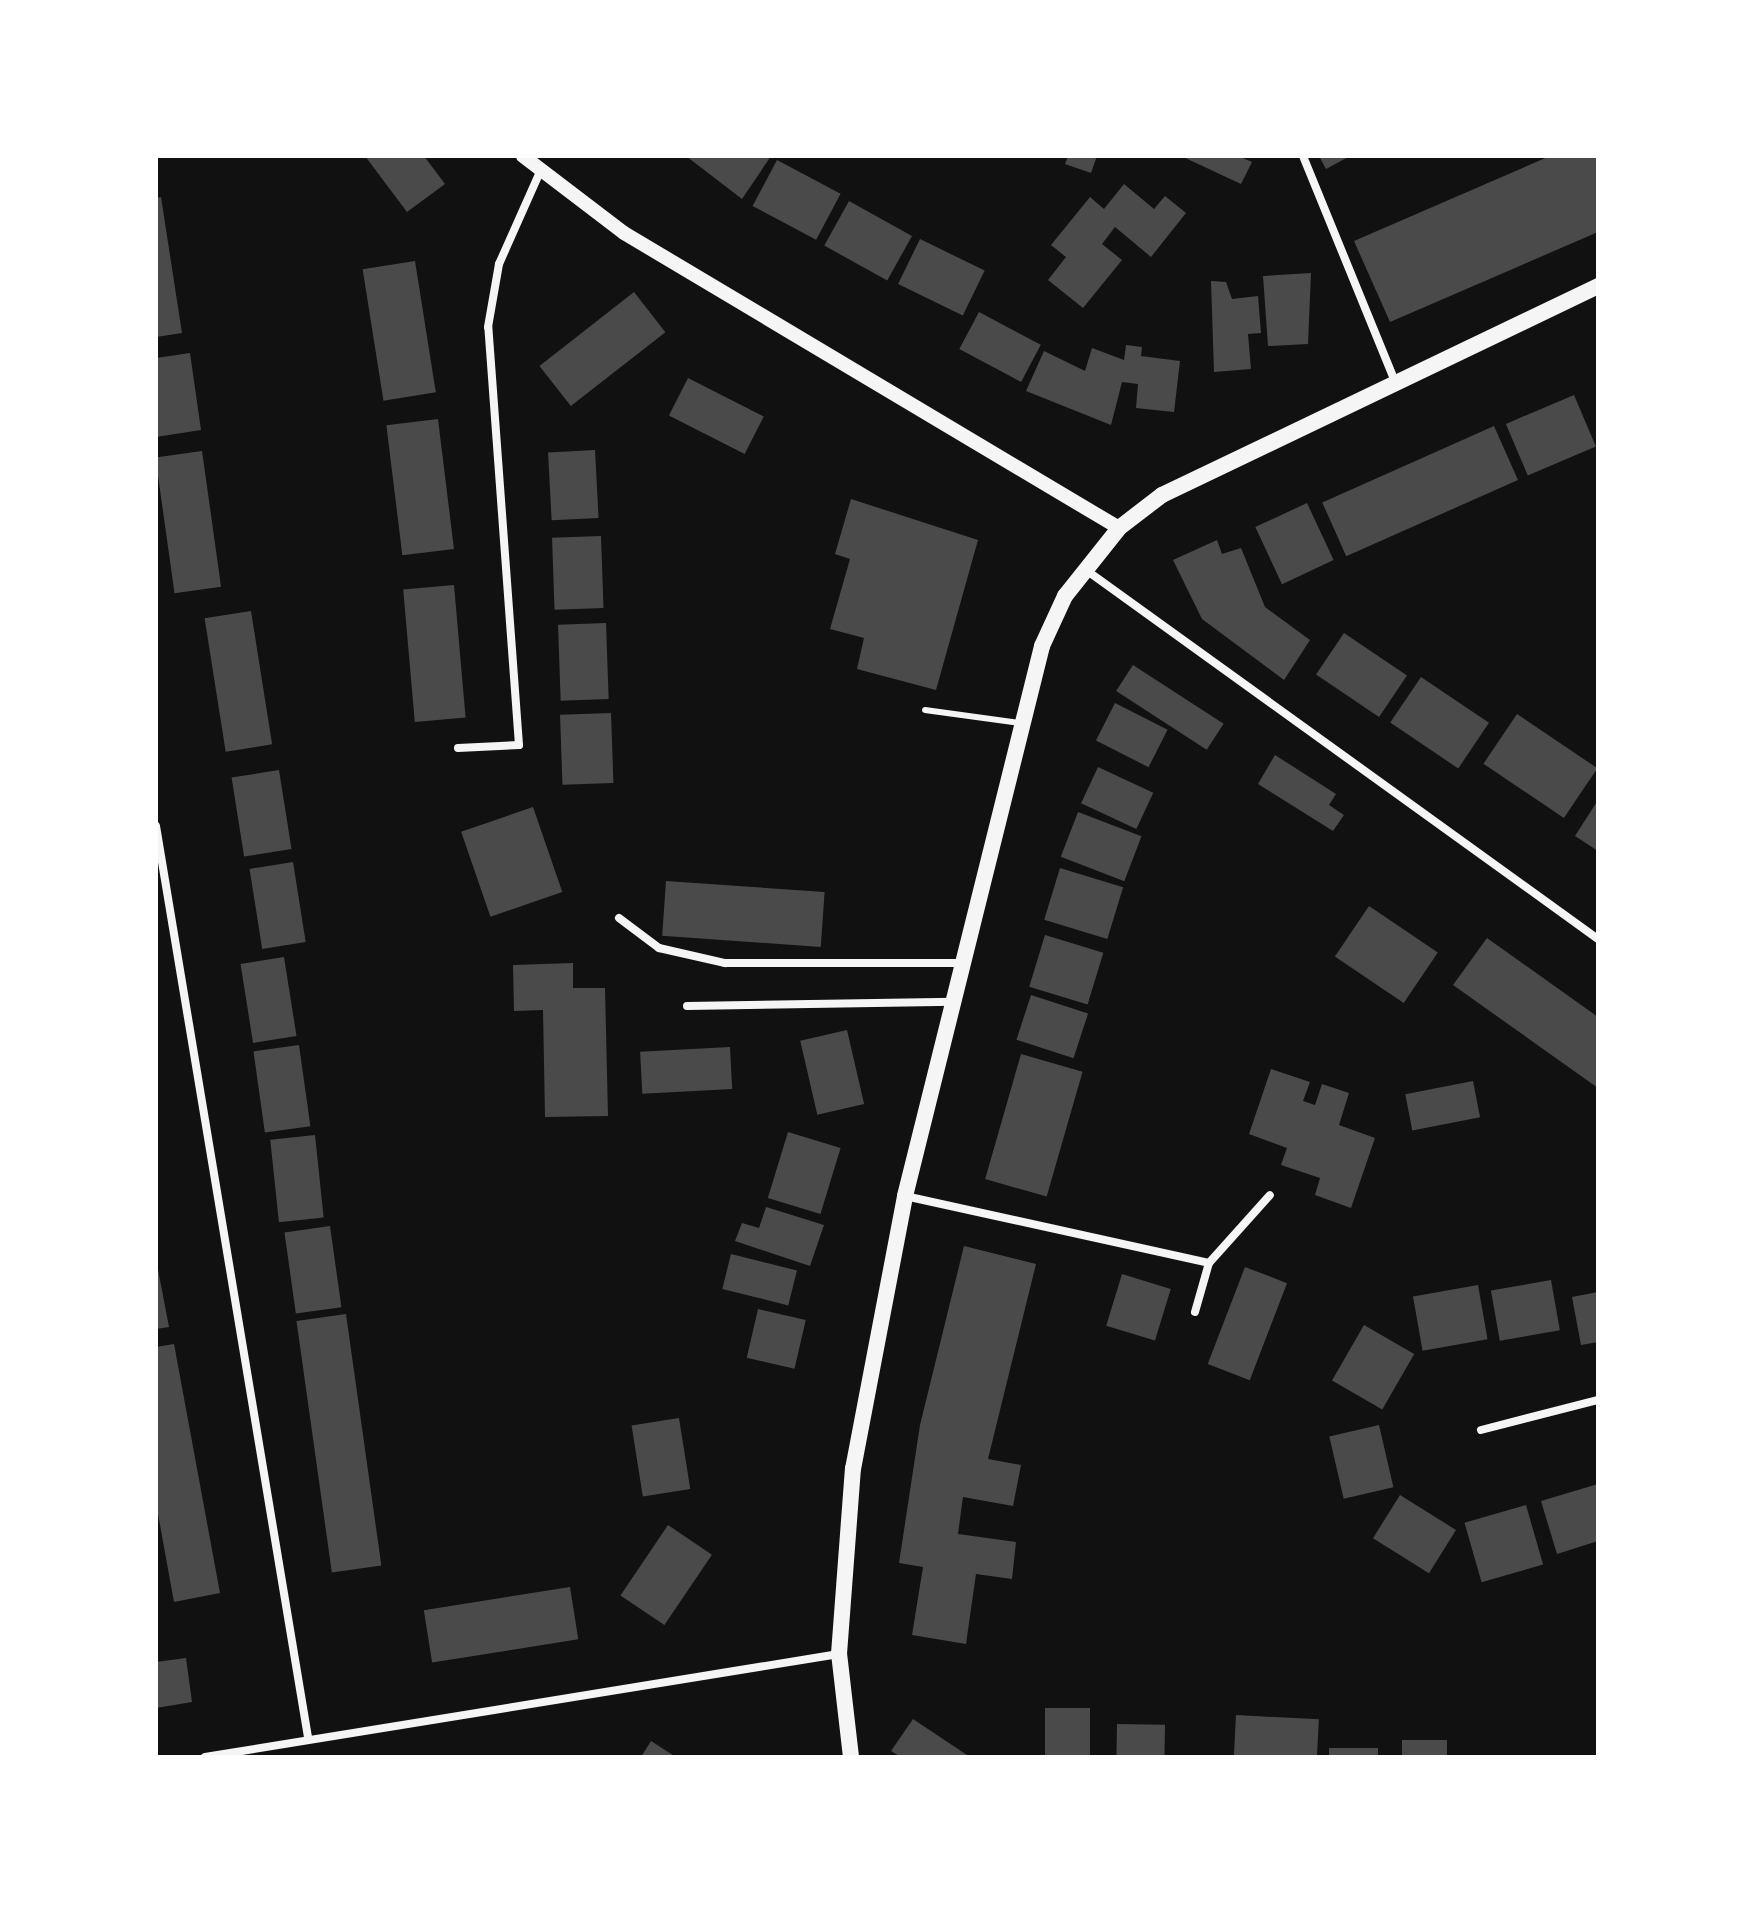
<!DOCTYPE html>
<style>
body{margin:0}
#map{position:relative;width:1754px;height:1913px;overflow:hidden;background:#111;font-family:Figtree,sans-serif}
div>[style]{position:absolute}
.building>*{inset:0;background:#4a4a4a;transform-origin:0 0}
.service>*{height:6px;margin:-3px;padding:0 3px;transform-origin:3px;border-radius:3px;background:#f5f5f5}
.minor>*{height:8px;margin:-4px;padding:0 4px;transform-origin:4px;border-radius:4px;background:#f5f5f5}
.tertiary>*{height:14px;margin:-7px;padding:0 7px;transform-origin:7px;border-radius:7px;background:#f5f5f5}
.secondary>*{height:16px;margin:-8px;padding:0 8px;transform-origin:8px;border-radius:8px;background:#f5f5f5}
span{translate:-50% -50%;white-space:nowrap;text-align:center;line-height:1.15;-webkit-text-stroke:8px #fff;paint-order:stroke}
.frame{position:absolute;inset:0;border:158px solid #fff;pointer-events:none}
</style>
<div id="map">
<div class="building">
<div style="clip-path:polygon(365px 156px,424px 156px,445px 184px,407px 212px)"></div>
<div style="clip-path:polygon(686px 156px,771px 156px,742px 199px)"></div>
<div style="clip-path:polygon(1068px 156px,1097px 156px,1091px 173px,1065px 164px)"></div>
<div style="clip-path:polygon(1181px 156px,1238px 156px,1252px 162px,1241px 184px)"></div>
<div style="clip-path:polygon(1319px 156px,1350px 156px,1326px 169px)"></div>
<div style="clip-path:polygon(1550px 156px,1598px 156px,1598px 232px,1390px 322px,1354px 241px)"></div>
<div style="left:777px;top:160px;width:72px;height:52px;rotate:28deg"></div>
<div style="clip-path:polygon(1124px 184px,1154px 209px,1165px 196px,1186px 213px,1151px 257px,1115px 227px,1102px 244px,1122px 260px,1083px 308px,1048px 280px,1066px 257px,1051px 245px,1090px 197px,1104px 209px)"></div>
<div style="clip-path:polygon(161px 197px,182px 333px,156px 337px,156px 198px)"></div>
<div style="left:849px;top:201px;width:72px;height:51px;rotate:29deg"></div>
<div style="left:920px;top:239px;width:72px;height:50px;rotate:26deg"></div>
<div style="left:415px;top:261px;width:133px;height:53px;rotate:81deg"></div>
<div style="clip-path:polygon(1311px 273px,1308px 344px,1268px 346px,1263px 276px)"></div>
<div style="clip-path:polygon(1211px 281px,1226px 282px,1232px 299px,1258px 296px,1261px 333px,1248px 334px,1251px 369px,1214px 372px)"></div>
<div style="left:634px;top:292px;width:51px;height:120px;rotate:52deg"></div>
<div style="left:979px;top:312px;width:70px;height:42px;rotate:28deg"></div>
<div style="clip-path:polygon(1126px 345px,1142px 347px,1141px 356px,1180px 361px,1174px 412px,1136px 408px,1138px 384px,1122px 382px,1111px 425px,1026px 391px,1044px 351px,1085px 371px,1092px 348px,1124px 360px)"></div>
<div style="clip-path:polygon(190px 353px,201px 430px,156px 437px,156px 358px)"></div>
<div style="left:688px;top:378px;width:85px;height:42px;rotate:27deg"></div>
<div style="left:1574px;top:395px;width:56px;height:74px;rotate:67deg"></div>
<div style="left:438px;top:419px;width:131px;height:52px;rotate:83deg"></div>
<div style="left:1494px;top:426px;width:59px;height:188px;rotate:66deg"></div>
<div style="left:595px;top:450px;width:68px;height:47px;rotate:87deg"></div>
<div style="left:202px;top:451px;width:137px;height:47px;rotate:82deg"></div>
<div style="clip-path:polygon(851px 499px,978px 540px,936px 690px,857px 669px,864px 638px,830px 629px,850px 559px,835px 554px)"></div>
<div style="left:1307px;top:503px;width:63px;height:57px;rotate:65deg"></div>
<div style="left:601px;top:536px;width:72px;height:49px;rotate:88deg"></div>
<div style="clip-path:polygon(1217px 540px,1222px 554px,1241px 548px,1265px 607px,1310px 640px,1284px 680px,1202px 619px,1173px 560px)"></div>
<div style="left:454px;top:585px;width:133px;height:51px;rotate:85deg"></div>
<div style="left:251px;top:611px;width:135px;height:47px;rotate:81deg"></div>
<div style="left:606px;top:623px;width:76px;height:48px;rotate:88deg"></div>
<div style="left:1344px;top:633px;width:76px;height:50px;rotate:34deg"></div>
<div style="left:1133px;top:665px;width:108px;height:31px;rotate:33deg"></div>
<div style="left:1421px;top:677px;width:82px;height:55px;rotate:34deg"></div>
<div style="left:1115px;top:703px;width:59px;height:42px;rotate:27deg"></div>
<div style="left:611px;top:713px;width:70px;height:51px;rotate:88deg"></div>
<div style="left:1517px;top:714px;width:97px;height:60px;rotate:34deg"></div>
<div style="clip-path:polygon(1275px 755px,1336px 794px,1329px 805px,1344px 815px,1333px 831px,1258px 784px)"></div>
<div style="left:1098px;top:767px;width:61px;height:40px;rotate:25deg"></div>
<div style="left:279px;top:770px;width:80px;height:48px;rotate:81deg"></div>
<div style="clip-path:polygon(1598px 800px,1598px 851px,1575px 836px)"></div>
<div style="left:533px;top:807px;width:90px;height:76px;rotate:71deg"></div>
<div style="left:1078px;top:812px;width:68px;height:48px;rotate:21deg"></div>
<div style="left:293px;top:862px;width:81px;height:44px;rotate:81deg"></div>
<div style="left:1060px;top:868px;width:66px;height:54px;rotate:17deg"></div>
<div style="left:666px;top:881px;width:159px;height:55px;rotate:4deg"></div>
<div style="left:1369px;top:906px;width:83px;height:61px;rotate:34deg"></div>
<div style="left:1045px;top:935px;width:61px;height:54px;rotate:17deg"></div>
<div style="clip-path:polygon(1487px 938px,1598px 1017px,1598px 1088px,1453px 985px)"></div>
<div style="left:284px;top:957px;width:80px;height:44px;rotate:81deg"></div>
<div style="clip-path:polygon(573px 963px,573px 988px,605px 988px,608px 1116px,545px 1117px,543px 1010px,514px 1011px,513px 965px)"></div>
<div style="left:1031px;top:995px;width:60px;height:47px;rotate:18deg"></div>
<div style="left:847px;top:1030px;width:76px;height:48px;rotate:77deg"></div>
<div style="left:299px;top:1045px;width:82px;height:46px;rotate:82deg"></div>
<div style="left:730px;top:1047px;width:42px;height:90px;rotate:87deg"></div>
<div style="left:1021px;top:1054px;width:64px;height:130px;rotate:16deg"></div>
<div style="clip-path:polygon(1271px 1069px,1310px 1082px,1303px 1101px,1315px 1105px,1322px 1084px,1349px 1093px,1339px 1125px,1375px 1138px,1351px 1208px,1315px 1195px,1320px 1178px,1281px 1165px,1287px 1148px,1249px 1134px)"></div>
<div style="left:1473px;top:1081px;width:37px;height:69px;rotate:79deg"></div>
<div style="left:788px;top:1132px;width:55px;height:69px;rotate:17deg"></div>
<div style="left:315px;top:1135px;width:83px;height:45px;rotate:84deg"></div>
<div style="clip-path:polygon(766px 1207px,824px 1225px,810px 1266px,735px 1241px,742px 1223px,759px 1228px)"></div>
<div style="left:330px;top:1226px;width:82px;height:46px;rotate:82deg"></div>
<div style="clip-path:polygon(964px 1246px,1036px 1264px,988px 1459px,1021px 1465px,1013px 1506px,963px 1497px,958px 1534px,1016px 1542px,1012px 1579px,976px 1574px,966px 1644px,912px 1635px,923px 1567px,899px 1563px,920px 1425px)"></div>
<div style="left:731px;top:1254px;width:68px;height:36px;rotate:14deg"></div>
<div style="clip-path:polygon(156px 1259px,169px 1327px,156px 1329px)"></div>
<div style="left:1245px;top:1267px;width:45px;height:104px;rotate:21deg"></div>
<div style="left:1122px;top:1274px;width:51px;height:54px;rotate:17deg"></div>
<div style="left:1551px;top:1280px;width:51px;height:61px;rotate:80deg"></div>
<div style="left:1478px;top:1285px;width:55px;height:66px;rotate:80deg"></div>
<div style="clip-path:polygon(1598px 1292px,1598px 1342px,1581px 1345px,1572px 1297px)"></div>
<div style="left:758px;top:1309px;width:49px;height:50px;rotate:13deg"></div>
<div style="left:346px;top:1314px;width:254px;height:50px;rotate:82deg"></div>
<div style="left:1364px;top:1325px;width:58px;height:64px;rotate:30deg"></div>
<div style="clip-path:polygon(174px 1344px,220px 1593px,174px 1602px,156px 1503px,156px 1347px)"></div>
<div style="left:679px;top:1418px;width:72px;height:48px;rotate:81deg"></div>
<div style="left:1379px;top:1425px;width:64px;height:51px;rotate:77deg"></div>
<div style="clip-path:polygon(1598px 1484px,1598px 1541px,1557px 1554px,1541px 1501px)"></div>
<div style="left:1400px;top:1495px;width:66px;height:51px;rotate:32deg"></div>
<div style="left:1526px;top:1505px;width:62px;height:64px;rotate:74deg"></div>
<div style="left:668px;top:1525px;width:53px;height:85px;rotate:34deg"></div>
<div style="left:570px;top:1587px;width:53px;height:148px;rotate:81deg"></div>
<div style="clip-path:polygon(186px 1658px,192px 1702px,156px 1708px,156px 1662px)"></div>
<div style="left:1045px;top:1708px;width:45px;height:49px"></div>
<div style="left:1236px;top:1715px;width:83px;height:42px;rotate:3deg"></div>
<div style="clip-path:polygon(913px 1719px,970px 1757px,901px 1757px,891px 1751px)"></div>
<div style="left:1117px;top:1724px;width:48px;height:33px;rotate:1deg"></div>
<div style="left:1402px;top:1740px;width:45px;height:17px"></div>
<div style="clip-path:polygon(651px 1741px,676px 1757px,641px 1757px)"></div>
<div style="left:1329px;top:1748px;width:49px;height:9px"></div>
</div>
<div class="service">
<div style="left:925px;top:710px;width:96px;rotate:7.8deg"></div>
</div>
<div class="minor">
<div style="left:1303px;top:156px;width:241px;rotate:67.8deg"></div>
<div style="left:1086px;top:570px;width:631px;rotate:35.78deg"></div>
<div style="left:458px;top:748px;width:61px;rotate:-2.8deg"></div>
<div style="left:519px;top:745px;width:419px;rotate:-94.2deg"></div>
<div style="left:488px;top:327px;width:64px;rotate:-80.1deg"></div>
<div style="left:499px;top:264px;width:101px;rotate:-66deg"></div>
<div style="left:156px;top:826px;width:924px;rotate:80.53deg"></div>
<div style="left:619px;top:918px;width:50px;rotate:36.9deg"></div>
<div style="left:659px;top:948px;width:68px;rotate:12.8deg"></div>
<div style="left:725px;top:963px;width:239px"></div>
<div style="left:687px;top:1006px;width:268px;rotate:-0.9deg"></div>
<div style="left:905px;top:1196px;width:311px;rotate:12.4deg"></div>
<div style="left:1195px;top:1312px;width:51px;rotate:-74.1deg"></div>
<div style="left:1209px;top:1263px;width:91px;rotate:-48.1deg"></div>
<div style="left:1481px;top:1430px;width:121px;rotate:-14.4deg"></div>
<div style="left:205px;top:1757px;width:642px;rotate:-9.23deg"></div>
</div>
<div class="tertiary">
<div style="left:523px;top:156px;width:127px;rotate:37.3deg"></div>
<div style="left:624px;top:233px;width:576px;rotate:30.79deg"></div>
</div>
<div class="secondary">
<div style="left:851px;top:1757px;width:104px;rotate:-96.6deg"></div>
<div style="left:839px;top:1654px;width:186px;rotate:-85.7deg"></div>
<div style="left:853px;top:1469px;width:278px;rotate:-79.2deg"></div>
<div style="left:905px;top:1196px;width:567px;rotate:-76.01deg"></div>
<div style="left:1042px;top:646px;width:55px;rotate:-65.3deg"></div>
<div style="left:1065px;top:596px;width:87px;rotate:-51.5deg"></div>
<div style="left:1119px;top:528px;width:54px;rotate:-37.5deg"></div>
<div style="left:1162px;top:495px;width:484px;rotate:-25.6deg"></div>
</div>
<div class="frame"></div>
</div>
